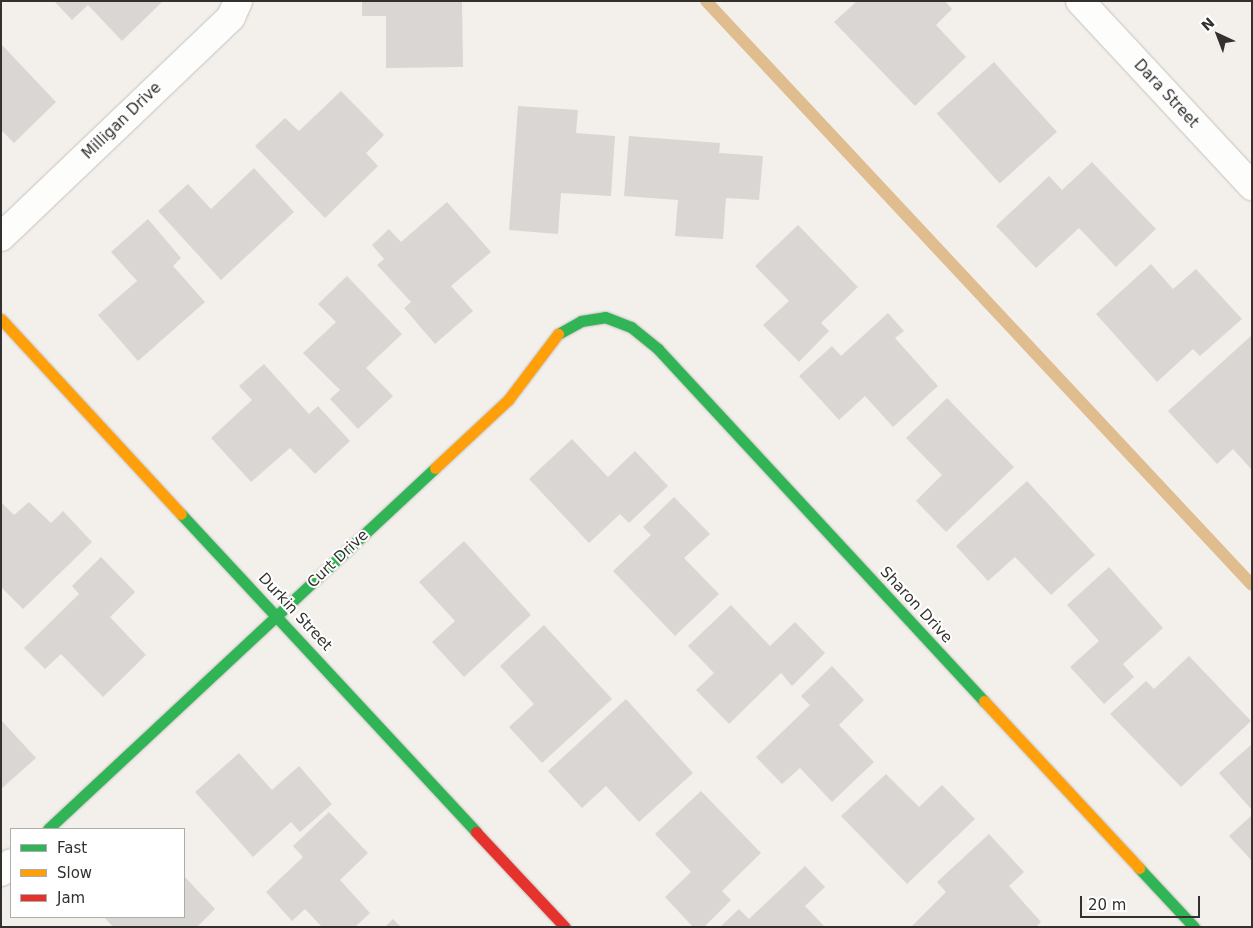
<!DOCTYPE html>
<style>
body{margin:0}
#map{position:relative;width:1253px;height:928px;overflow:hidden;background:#f3f0ec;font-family:"DejaVu Sans",sans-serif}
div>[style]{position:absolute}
.stream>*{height:12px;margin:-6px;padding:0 6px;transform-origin:6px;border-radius:6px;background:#dfbd8f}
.building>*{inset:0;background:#d9d6d3;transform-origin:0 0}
.roads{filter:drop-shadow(0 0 1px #c5c2bf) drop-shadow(0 0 1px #c5c2bf)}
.street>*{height:28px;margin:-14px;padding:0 14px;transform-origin:14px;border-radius:14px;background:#fdfdfc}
.fast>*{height:11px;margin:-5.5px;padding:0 5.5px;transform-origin:5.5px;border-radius:5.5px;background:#30b455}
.slow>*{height:11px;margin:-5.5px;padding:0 5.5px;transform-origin:5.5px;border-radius:5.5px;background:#ff9f0a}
.jam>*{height:11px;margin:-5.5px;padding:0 5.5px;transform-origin:5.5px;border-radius:5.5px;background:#e5322d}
span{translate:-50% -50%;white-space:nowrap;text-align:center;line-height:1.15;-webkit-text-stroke:4px #fff;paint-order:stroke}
.street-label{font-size:15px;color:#33312e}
.frame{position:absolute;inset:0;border:2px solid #33312e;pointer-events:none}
.legend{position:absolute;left:10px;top:828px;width:175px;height:90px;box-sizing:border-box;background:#fff;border:1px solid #adadab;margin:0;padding:6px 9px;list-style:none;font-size:15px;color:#33312e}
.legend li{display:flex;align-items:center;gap:10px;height:25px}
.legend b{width:25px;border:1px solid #adadab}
.north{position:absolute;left:1193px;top:10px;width:50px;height:50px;-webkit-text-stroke:4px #fff;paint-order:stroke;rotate:317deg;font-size:14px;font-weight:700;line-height:20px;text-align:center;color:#33312e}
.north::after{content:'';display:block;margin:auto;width:18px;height:22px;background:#33312e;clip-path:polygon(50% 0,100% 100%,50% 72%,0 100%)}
.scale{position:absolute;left:1080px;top:896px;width:120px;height:22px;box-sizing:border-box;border:2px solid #33312e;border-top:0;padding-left:6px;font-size:15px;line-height:18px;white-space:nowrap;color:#33312e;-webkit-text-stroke:4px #fff;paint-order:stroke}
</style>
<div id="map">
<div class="stream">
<div style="left:706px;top:1px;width:799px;rotate:46.93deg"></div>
</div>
<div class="building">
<div style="clip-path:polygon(54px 1px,163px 1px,122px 41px,88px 5px,72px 20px)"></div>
<div style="clip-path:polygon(362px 1px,462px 1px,463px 67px,386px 68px,386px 16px,362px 16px)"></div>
<div style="clip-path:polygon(857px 1px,945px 1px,952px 9px,936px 25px,966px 57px,915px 106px,834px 22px)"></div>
<div style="clip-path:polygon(1px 44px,56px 102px,14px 143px,1px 130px)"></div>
<div style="left:994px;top:62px;width:94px;height:77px;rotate:48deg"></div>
<div style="clip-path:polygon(341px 91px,384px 135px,366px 153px,378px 166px,325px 218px,255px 146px,285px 118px,299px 131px)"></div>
<div style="clip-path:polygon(518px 106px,578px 110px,576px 133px,615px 136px,611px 196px,561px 193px,558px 234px,509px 230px)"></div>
<div style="clip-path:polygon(629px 136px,720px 143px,719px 153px,763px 156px,759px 200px,726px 198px,723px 239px,675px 236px,678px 200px,624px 196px)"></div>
<div style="clip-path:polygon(1092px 162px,1156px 229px,1116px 267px,1079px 228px,1036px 268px,996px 226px,1049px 176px,1062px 190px)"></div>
<div style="clip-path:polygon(254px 168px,294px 212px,221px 280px,158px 211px,188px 184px,211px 209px)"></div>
<div style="clip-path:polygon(447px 202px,491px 252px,451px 286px,473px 311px,435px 344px,404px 308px,411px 302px,377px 265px,384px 259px,372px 245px,389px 229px,401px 242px)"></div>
<div style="clip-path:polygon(148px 219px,181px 258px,173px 266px,205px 302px,138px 361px,98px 315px,137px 281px,111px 252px)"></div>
<div style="clip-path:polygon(798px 225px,858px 287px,821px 323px,829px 331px,799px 362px,763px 325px,789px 301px,755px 266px)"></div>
<div style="clip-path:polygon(1151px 264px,1173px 289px,1196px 269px,1242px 319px,1200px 356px,1193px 349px,1157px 382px,1096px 314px)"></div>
<div style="clip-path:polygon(347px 276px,402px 334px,366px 368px,393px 396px,358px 429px,330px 399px,340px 390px,303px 353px,336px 322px,318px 304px)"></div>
<div style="clip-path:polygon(888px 313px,904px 331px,895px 338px,938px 386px,893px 427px,865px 396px,839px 420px,799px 376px,832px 346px,841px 356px)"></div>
<div style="clip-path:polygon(1252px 335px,1252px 470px,1233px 449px,1217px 464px,1168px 411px)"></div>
<div style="clip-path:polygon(264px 364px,309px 414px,318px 406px,350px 441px,315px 474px,290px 448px,251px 482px,211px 438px,252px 400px,239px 386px)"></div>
<div style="clip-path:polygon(947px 398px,1014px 467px,946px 532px,916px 501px,942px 475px,906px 438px)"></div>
<div style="clip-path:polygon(572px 439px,608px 477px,635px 451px,668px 486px,629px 523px,620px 514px,589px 543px,529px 479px)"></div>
<div style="clip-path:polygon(1027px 481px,1095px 555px,1051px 595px,1015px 557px,988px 581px,956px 546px)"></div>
<div style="clip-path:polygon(674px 497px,710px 534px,684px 558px,719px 594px,675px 636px,613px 571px,651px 535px,643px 527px)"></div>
<div style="clip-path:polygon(1px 502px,14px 515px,29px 502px,51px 523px,63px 511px,92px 542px,23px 609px,1px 587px)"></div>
<div style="clip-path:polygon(464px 541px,531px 615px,464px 677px,432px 642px,455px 621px,419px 582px)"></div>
<div style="clip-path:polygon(101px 557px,135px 592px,110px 617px,146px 655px,103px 697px,61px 654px,45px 669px,24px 648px,79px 594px,72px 586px)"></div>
<div style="clip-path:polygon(1109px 567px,1163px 628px,1123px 664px,1134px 677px,1104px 704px,1070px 667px,1099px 641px,1067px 605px)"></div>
<div style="clip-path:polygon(731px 605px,770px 646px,795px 622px,825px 653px,792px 686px,781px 673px,729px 724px,696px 690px,714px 673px,688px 646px)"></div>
<div style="clip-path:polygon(544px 625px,612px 699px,542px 763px,509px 727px,534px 704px,500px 666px)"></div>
<div style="clip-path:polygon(1189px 656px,1251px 721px,1181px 787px,1110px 714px,1146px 681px,1154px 689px)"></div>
<div style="clip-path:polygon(832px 666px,864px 700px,839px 725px,874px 762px,832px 802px,800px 768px,782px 784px,756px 757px,810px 705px,801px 696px)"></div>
<div style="clip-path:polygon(626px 699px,693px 773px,639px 822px,606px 786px,582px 808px,548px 771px)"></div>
<div style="clip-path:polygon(1px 720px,36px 758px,1px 789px)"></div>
<div style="clip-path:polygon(1252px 744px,1252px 810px,1219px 773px)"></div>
<div style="clip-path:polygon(239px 753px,272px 790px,299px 766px,332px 804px,300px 832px,291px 822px,253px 857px,195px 792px)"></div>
<div style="clip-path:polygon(886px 774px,919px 807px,942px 785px,975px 819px,907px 884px,841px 816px)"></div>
<div style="clip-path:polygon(701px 791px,761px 853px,722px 891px,731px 900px,704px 927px,693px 927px,665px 897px,691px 872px,655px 834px)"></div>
<div style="clip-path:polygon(329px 812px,368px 853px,340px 880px,370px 913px,355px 927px,322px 927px,305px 909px,292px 921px,266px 892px,303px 857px,293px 846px)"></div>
<div style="clip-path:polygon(1252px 815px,1252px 861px,1229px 836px)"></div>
<div style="clip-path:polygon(989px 834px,1024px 872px,1009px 886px,1041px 922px,1036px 927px,911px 927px,946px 892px,937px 882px)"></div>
<div style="clip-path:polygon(805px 866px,825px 887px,805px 906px,825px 927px,720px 927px,739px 909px,749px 919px)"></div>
<div style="clip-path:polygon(184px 876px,215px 909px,197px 927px,113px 927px,104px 917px,184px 917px)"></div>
<div style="clip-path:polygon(393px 919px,401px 927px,385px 927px)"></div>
</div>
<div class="roads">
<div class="street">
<div style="left:1080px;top:1px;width:253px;rotate:47.1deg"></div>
<div style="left:1px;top:237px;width:318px;rotate:-43.7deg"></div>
<div style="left:231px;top:17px;width:17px;rotate:-66deg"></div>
<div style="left:1px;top:872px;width:13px;rotate:-42deg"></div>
</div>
<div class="fast">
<div style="left:558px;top:334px;width:26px;rotate:-29deg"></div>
<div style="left:581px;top:321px;width:24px;rotate:-9deg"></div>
<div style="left:605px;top:317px;width:28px;rotate:21deg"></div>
<div style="left:631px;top:327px;width:35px;rotate:39deg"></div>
<div style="left:658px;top:349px;width:480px;rotate:47.2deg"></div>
<div style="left:181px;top:514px;width:434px;rotate:47.1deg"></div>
<div style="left:48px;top:829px;width:529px;rotate:-43.01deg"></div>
<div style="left:1139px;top:868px;width:81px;rotate:47deg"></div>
</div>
<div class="slow">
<div style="left:1px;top:319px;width:265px;rotate:47.3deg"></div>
<div style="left:435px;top:468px;width:100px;rotate:-43deg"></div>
<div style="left:508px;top:400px;width:83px;rotate:-52.9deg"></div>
<div style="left:984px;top:701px;width:228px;rotate:47.1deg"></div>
</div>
<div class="jam">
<div style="left:476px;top:832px;width:130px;rotate:46.9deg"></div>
</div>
</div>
<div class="street-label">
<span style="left:1166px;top:94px;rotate:47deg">Dara Street</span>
<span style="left:122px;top:121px;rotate:-44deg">Milligan Drive</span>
<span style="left:338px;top:559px;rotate:-43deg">Curt Drive</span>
<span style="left:916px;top:605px;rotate:47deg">Sharon Drive</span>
<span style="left:295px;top:612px;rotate:47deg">Durkin Street</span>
</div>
<div class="frame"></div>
<ul class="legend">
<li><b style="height:6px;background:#30b455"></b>Fast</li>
<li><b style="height:6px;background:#ff9f0a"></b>Slow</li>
<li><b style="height:6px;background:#e5322d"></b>Jam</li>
</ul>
<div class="north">N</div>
<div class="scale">20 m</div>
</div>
